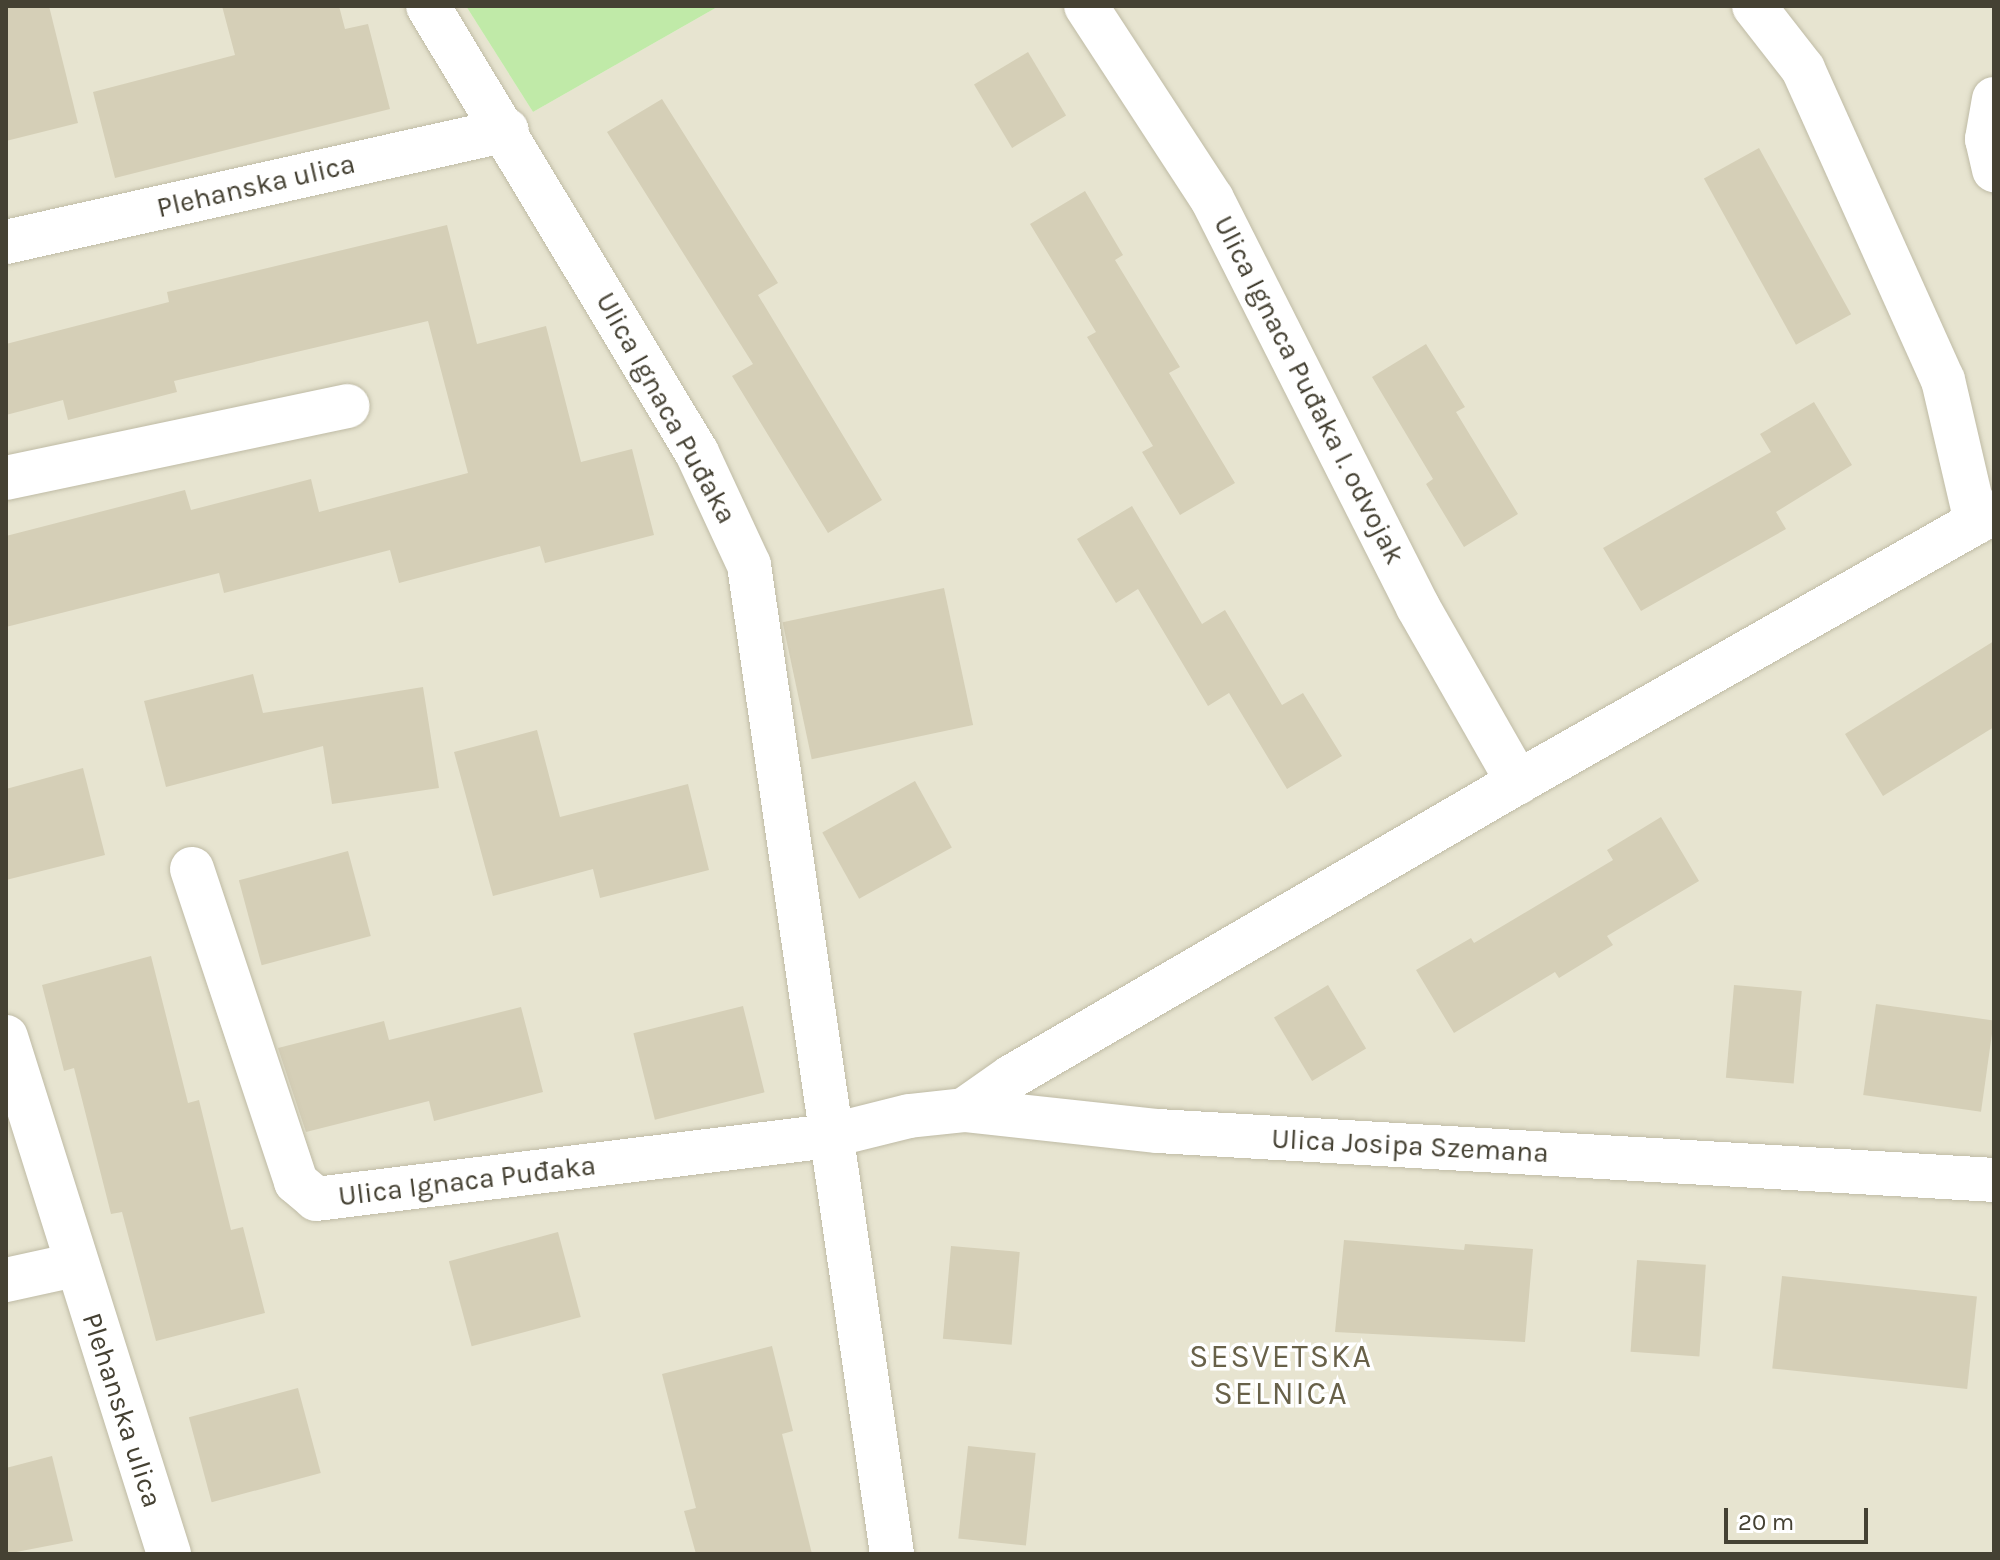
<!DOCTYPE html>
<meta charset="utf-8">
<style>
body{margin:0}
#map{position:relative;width:2000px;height:1560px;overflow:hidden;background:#f3f1e3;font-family:Karla,sans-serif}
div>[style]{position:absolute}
.residential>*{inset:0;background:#e7e4d0}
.green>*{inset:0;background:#c0eaa8}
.building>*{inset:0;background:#d5cfb7;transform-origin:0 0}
.roads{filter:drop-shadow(0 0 2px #bfbba5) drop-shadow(0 0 2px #bfbba5)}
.street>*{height:44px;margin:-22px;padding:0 22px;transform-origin:22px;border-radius:22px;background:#fff}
span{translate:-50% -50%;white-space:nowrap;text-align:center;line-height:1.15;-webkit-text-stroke:7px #fff;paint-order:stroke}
.street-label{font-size:28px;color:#454133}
.quarter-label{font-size:32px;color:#686149;letter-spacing:2px}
.frame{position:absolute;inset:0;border:8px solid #454133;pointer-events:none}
.scale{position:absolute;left:1724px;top:1508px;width:144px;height:36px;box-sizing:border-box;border:4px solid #454133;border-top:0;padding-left:10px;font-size:24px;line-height:28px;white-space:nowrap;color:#454133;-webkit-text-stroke:6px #fff;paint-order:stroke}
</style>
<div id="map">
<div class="residential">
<div style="clip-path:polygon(6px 6px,466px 6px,533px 112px,719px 6px,1994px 6px,1994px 1554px,6px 1554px)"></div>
</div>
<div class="green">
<div style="clip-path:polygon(466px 6px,719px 6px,533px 112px)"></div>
</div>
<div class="building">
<div style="clip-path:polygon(6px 6px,49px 6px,78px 123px,6px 141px)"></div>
<div style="clip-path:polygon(222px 6px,339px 6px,345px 29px,368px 24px,390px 109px,115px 178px,93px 92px,235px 55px)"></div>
<div style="left:1028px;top:52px;width:74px;height:63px;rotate:59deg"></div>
<div style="clip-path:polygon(662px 99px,778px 283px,758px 295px,882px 500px,828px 533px,732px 376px,753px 364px,607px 132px)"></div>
<div style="left:1759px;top:148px;width:190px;height:63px;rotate:61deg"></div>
<div style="clip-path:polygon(1085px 191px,1123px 255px,1115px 260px,1180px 367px,1169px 373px,1235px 483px,1180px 515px,1142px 452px,1153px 446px,1087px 337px,1096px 332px,1030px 224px)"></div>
<div style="clip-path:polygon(447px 225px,477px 344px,546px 326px,581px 462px,632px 449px,654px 535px,545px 563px,540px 546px,399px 583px,390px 550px,224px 593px,219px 573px,6px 627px,6px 536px,185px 490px,191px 510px,311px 479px,319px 512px,468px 473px,428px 321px,174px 381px,177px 392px,68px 420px,63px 400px,6px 415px,6px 344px,169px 302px,167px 292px)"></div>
<div style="clip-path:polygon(1426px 344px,1465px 407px,1456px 412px,1518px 514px,1464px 547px,1426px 484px,1433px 479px,1372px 377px)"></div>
<div style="clip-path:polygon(1814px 402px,1852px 465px,1776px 512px,1786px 529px,1641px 611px,1603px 548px,1771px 452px,1760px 434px)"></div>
<div style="clip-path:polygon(1132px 506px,1202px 624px,1225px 610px,1282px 705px,1303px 693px,1342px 756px,1287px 789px,1229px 693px,1208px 706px,1138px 589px,1116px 603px,1077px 539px)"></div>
<div style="left:944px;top:588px;width:140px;height:165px;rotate:78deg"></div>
<div style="clip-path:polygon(1994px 641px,1994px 727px,1883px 796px,1845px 734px)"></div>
<div style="clip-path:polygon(253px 674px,263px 713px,423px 687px,439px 788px,332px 804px,323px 746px,166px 787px,144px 701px)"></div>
<div style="clip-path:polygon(537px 730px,560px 817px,688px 784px,709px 870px,600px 898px,593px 869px,493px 896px,454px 752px)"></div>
<div style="clip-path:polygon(83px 768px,105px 855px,6px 880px,6px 789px)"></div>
<div style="left:915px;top:781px;width:76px;height:106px;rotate:61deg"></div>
<div style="clip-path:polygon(1661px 817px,1699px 881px,1607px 936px,1613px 945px,1559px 978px,1555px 972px,1454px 1033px,1416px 970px,1471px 938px,1474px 943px,1613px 860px,1607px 850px)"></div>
<div style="left:348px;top:851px;width:88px;height:113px;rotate:75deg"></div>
<div style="clip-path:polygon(151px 956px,188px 1103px,199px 1100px,231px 1230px,243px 1227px,265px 1313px,156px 1341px,122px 1212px,111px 1214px,74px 1068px,64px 1071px,42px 985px)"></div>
<div style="left:1328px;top:985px;width:74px;height:63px;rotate:59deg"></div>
<div style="left:1734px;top:985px;width:68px;height:93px;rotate:5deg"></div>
<div style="left:1876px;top:1004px;width:119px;height:92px;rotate:8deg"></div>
<div style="left:743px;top:1006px;width:89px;height:113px;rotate:76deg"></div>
<div style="clip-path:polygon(521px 1007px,543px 1092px,434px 1121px,429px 1101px,306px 1132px,278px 1048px,384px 1021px,389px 1040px)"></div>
<div style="left:558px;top:1232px;width:88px;height:113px;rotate:75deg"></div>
<div style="clip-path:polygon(1344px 1240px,1464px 1250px,1465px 1244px,1533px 1249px,1525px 1342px,1335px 1332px)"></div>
<div style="left:951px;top:1246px;width:69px;height:93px;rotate:5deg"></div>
<div style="left:1637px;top:1260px;width:69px;height:92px;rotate:4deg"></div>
<div style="left:1782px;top:1276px;width:196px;height:93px;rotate:6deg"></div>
<div style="clip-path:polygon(772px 1346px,793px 1431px,782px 1434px,812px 1554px,696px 1554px,684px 1511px,696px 1508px,662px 1374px)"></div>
<div style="left:298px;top:1388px;width:88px;height:113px;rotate:75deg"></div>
<div style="left:968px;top:1446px;width:68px;height:93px;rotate:6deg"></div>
<div style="clip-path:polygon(52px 1456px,73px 1541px,6px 1554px,6px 1468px)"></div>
</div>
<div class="roads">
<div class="street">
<div style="left:428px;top:6px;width:522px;rotate:58.96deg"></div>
<div style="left:697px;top:453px;width:123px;rotate:65.1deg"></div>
<div style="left:749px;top:565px;width:999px;rotate:81.77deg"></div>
<div style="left:1086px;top:6px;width:230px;rotate:56.9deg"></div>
<div style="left:1212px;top:199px;width:457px;rotate:63.2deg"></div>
<div style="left:1418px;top:607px;width:202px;rotate:60.3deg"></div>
<div style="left:1754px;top:6px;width:80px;rotate:52.1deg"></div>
<div style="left:1803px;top:69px;width:341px;rotate:65.8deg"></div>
<div style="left:1943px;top:380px;width:146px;rotate:76.9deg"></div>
<div style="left:1994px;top:99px;width:41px;rotate:99.9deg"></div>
<div style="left:1987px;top:139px;width:32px;rotate:77deg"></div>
<div style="left:6px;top:242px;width:513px;rotate:-12.6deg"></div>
<div style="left:6px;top:478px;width:349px;rotate:-11.9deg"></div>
<div style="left:192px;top:869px;width:330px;rotate:71.6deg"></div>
<div style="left:296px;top:1182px;width:26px;rotate:40deg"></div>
<div style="left:316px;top:1199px;width:517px;rotate:-7deg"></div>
<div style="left:829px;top:1136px;width:82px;rotate:-14deg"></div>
<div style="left:909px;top:1116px;width:55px;rotate:-6.2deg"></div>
<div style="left:964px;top:1110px;width:195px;rotate:6.2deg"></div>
<div style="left:1158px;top:1131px;width:837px;rotate:3.35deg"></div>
<div style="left:6px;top:1037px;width:542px;rotate:72.5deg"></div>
<div style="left:964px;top:1110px;width:57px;rotate:-35.1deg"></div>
<div style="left:1011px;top:1077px;width:587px;rotate:-30.19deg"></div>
<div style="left:1518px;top:782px;width:547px;rotate:-29.56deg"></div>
<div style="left:6px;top:1280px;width:70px;rotate:-12.4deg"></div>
</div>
</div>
<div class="street-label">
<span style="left:256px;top:186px;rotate:-13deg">Plehanska ulica</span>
<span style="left:1309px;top:390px;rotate:63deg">Ulica Ignaca Puđaka I. odvojak</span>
<span style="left:666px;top:408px;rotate:61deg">Ulica Ignaca Puđaka</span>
<span style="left:1410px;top:1146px;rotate:3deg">Ulica Josipa Szemana</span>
<span style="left:467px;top:1181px;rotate:-7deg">Ulica Ignaca Puđaka</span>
<span style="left:122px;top:1410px;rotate:72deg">Plehanska ulica</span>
</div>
<div class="quarter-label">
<span style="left:1281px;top:1376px">SESVETSKA<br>SELNICA</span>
</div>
<div class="frame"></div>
<div class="scale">20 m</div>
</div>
